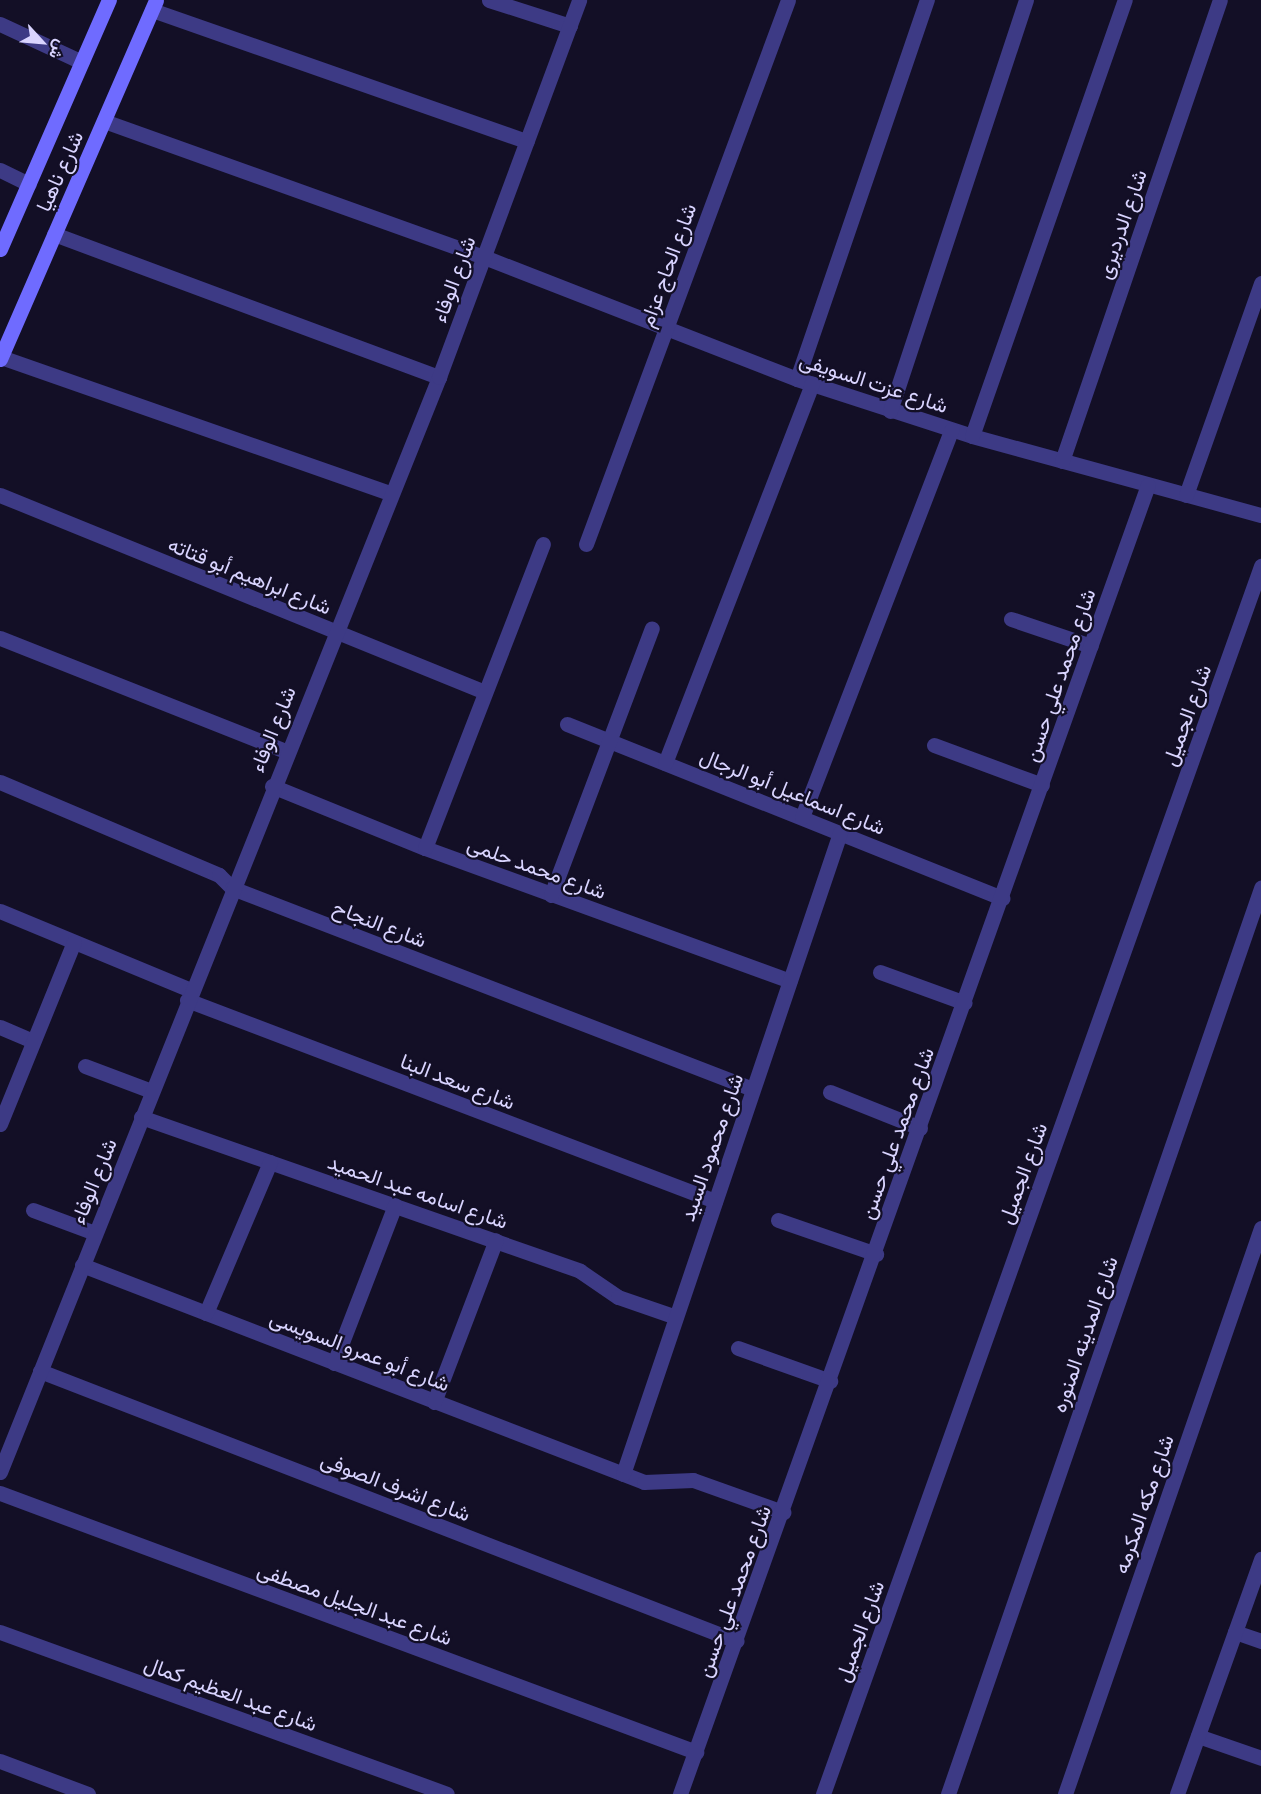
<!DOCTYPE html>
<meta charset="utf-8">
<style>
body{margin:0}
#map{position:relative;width:1261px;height:1794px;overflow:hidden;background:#130f26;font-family:Commissioner,Vazirmatn,sans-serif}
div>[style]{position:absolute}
.street>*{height:15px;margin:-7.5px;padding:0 7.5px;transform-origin:7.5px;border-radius:7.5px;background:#3d3a85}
.secondary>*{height:15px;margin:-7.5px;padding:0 7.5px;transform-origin:7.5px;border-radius:7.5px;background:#6f6bff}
span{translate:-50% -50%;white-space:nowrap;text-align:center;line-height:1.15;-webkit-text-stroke:4.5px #130f26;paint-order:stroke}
.street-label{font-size:21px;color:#d9d4ff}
.north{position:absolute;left:12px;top:12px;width:60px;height:60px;-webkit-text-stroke:4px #130f26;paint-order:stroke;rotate:116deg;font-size:16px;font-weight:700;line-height:24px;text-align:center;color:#d9d4ff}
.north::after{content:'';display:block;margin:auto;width:21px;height:27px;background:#d9d4ff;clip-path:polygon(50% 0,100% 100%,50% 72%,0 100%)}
</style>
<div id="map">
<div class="street">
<div style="left:489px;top:0;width:85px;rotate:17.8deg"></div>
<div style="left:152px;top:10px;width:397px;rotate:19.3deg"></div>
<div style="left:0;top:24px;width:90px;rotate:24.9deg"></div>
<div style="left:104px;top:121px;width:404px;rotate:19.7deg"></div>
<div style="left:484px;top:257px;width:336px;rotate:21.3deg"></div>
<div style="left:797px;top:379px;width:184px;rotate:18deg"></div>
<div style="left:972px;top:436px;width:300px;rotate:15.3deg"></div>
<div style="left:0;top:170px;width:32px;rotate:26deg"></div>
<div style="left:54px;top:234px;width:411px;rotate:20.4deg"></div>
<div style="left:1px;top:357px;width:412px;rotate:19.3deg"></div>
<div style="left:797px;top:379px;width:401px;rotate:-71.1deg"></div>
<div style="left:890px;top:411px;width:433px;rotate:-71.7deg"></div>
<div style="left:972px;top:436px;width:462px;rotate:-70.7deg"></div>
<div style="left:1062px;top:461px;width:487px;rotate:-71.1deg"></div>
<div style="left:0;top:495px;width:523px;rotate:22.11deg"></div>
<div style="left:1186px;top:495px;width:225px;rotate:-70.5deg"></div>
<div style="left:586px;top:544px;width:580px;rotate:-69.63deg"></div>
<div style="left:1011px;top:619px;width:84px;rotate:18.6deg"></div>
<div style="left:0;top:638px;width:307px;rotate:21.6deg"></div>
<div style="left:567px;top:724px;width:469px;rotate:21.8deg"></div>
<div style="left:934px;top:745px;width:115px;rotate:20.3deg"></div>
<div style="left:665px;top:763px;width:407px;rotate:-68.8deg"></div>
<div style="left:0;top:782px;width:238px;rotate:23deg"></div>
<div style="left:219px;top:875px;width:18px;rotate:45deg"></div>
<div style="left:232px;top:888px;width:558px;rotate:21.1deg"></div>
<div style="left:272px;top:786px;width:165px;rotate:22.1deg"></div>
<div style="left:425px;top:848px;width:388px;rotate:20deg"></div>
<div style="left:802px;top:817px;width:415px;rotate:-68.9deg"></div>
<div style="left:425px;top:848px;width:326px;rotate:-68.8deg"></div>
<div style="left:551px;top:895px;width:285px;rotate:-69.3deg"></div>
<div style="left:0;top:911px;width:207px;rotate:22.5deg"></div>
<div style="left:880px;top:972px;width:90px;rotate:20deg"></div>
<div style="left:187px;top:1000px;width:565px;rotate:20.84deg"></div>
<div style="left:0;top:1027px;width:36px;rotate:23deg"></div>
<div style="left:85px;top:1066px;width:71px;rotate:20.7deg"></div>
<div style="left:830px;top:1092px;width:97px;rotate:21.8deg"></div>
<div style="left:141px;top:1117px;width:465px;rotate:19.3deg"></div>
<div style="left:580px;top:1271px;width:46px;rotate:34.4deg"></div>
<div style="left:618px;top:1297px;width:61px;rotate:19deg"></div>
<div style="left:0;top:1124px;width:196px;rotate:-67.9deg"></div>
<div style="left:33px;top:1210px;width:66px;rotate:20.4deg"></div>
<div style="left:778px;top:1220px;width:104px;rotate:19.1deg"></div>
<div style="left:82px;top:1265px;width:602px;rotate:21.11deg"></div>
<div style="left:644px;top:1482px;width:49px;rotate:-2.3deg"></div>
<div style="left:693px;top:1480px;width:96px;rotate:19.6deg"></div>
<div style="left:206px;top:1313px;width:164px;rotate:-67deg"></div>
<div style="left:738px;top:1348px;width:98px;rotate:19.7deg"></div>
<div style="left:334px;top:1363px;width:169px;rotate:-68.9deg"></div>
<div style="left:40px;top:1371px;width:747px;rotate:21.18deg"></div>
<div style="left:434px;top:1402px;width:173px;rotate:-69.1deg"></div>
<div style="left:0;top:1472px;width:1180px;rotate:-68.15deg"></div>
<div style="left:439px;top:377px;width:402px;rotate:-69.6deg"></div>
<div style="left:623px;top:1474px;width:677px;rotate:-71.3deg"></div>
<div style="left:0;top:1493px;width:743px;rotate:20.41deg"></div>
<div style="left:0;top:1632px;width:475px;rotate:19.9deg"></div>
<div style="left:1235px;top:1632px;width:28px;rotate:19deg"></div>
<div style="left:1198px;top:1736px;width:67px;rotate:19.2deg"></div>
<div style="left:0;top:1761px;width:94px;rotate:20.6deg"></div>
<div style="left:680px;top:1794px;width:1390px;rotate:-70.33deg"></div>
<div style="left:823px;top:1794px;width:1304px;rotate:-70.37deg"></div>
<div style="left:948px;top:1794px;width:959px;rotate:-70.94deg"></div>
<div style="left:1065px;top:1794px;width:599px;rotate:-70.9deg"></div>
<div style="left:1177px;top:1794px;width:250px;rotate:-70.3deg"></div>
</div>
<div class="secondary">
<div style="left:0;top:249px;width:272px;rotate:-66.4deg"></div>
<div style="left:0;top:359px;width:391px;rotate:-66.5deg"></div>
</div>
<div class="street-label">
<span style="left:59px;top:171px;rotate:-66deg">شارع ناهيا</span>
<span style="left:1121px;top:224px;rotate:-71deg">شارع الدرديرى</span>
<span style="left:667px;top:265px;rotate:-70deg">شارع الحاج عزام</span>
<span style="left:453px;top:279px;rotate:-70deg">شارع الوفاء</span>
<span style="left:874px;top:382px;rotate:18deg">شارع عزت السويفى</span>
<span style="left:250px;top:575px;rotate:22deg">شارع ابراهيم أبو قتاته</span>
<span style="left:1059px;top:675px;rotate:-71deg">شارع محمد علي حسن</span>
<span style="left:1186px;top:715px;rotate:-70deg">شارع الجميل</span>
<span style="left:272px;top:729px;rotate:-68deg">شارع الوفاء</span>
<span style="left:793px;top:791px;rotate:22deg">شارع اسماعيل أبو الرجال</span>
<span style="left:537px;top:867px;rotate:20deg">شارع محمد حلمى</span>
<span style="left:380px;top:923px;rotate:21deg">شارع النجاح</span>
<span style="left:458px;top:1081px;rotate:21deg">شارع سعد البنا</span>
<span style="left:896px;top:1133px;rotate:-70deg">شارع محمد علي حسن</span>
<span style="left:711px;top:1147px;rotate:-71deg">شارع محمود السيد</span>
<span style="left:1022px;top:1173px;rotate:-70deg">شارع الجميل</span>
<span style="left:93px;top:1181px;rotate:-68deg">شارع الوفاء</span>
<span style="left:418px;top:1191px;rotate:19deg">شارع اسامه عبد الحميد</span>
<span style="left:1084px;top:1334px;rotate:-71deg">شارع المدينه المنوره</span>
<span style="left:360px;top:1350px;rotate:21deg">شارع أبو عمرو السويسى</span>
<span style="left:396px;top:1486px;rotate:21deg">شارع اشرف الصوفى</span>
<span style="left:1143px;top:1504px;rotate:-71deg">شارع مكه المكرمه</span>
<span style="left:733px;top:1591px;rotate:-70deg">شارع محمد علي حسن</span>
<span style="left:355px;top:1603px;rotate:20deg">شارع عبد الجليل مصطفى</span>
<span style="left:859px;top:1631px;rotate:-70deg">شارع الجميل</span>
<span style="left:231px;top:1693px;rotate:20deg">شارع عبد العظيم كمال</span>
</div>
<div class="north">ش</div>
</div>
